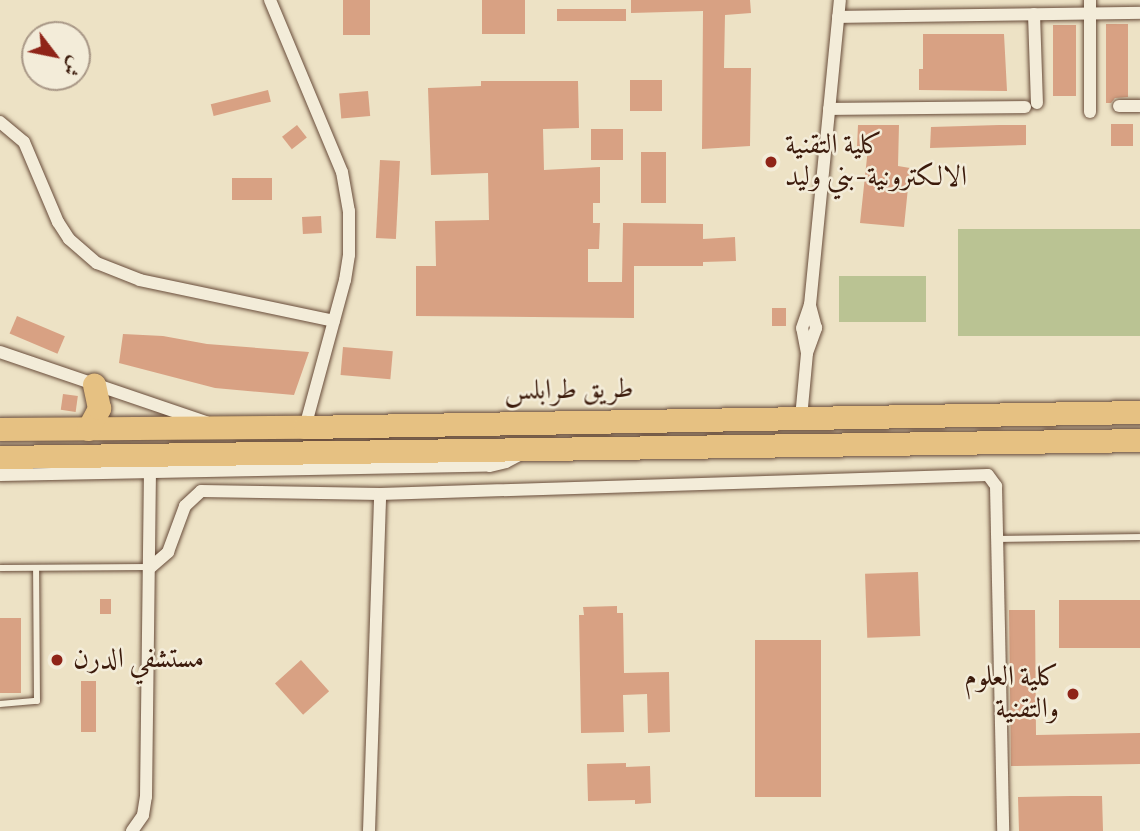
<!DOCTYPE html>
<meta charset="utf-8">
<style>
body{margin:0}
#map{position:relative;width:1140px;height:831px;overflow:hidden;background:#ede2c5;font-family:Vollkorn,Amiri,serif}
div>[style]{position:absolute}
.green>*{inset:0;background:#bac393;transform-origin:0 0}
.building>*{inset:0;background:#d8a183;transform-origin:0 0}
.roads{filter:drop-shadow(0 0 2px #684c3a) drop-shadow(0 0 2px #684c3a)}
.lane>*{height:6px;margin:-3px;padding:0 3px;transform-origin:3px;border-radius:3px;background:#f3ecd9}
.street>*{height:12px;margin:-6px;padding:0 6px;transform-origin:6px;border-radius:6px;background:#f3ecd9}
.highway>*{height:23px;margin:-11.5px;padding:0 11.5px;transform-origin:11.5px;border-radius:11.5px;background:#e6c182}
.dots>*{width:19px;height:19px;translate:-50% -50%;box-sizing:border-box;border:4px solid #f3ecd9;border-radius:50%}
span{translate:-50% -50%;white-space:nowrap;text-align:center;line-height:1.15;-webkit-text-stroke:5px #f3ecd9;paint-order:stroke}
.poi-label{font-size:28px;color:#3b1a0b}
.left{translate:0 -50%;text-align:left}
.right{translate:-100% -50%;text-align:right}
.street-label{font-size:28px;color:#3b1a0b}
.north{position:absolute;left:21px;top:21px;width:70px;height:70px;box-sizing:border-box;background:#f3ecd9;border:2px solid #a99887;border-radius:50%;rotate:122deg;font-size:19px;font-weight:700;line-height:28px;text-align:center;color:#3b1a0b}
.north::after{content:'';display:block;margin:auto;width:24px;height:32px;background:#8f2418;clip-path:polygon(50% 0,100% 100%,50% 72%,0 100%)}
</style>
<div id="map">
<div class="green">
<div style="left:1140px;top:229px;width:107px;height:182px;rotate:90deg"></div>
<div style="left:839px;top:276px;width:87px;height:46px"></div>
</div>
<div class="building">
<div style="left:343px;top:0;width:27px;height:35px"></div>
<div style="left:482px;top:0;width:43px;height:34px"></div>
<div style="clip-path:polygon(631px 0,750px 0,751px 13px,725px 15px,724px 68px,751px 68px,750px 146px,702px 149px,703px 11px,631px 13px)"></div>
<div style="left:626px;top:9px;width:12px;height:69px;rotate:90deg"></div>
<div style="clip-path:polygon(1106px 24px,1128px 24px,1128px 97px,1115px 98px,1111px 103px,1106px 103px)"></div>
<div style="left:1053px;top:25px;width:23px;height:71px"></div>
<div style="clip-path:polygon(923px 34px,1004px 34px,1007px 91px,919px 90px,919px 69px,923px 69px)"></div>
<div style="left:630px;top:80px;width:32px;height:31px"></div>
<div style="clip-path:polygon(481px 81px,578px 81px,579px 128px,543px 129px,544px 170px,600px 167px,600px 203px,593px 203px,593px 223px,600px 223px,599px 249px,588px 249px,588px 282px,622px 282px,623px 223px,703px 224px,703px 239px,735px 237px,736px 261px,703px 262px,703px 266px,634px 266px,634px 318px,416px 316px,416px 266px,436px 266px,435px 221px,489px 220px,488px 173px,431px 175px,428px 88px,481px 86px)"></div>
<div style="left:268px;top:90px;width:12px;height:59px;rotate:76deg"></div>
<div style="left:368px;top:91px;width:25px;height:29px;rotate:85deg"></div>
<div style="left:1111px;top:124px;width:22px;height:22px"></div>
<div style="left:297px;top:125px;width:16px;height:19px;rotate:52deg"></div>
<div style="clip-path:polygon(858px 125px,899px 125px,898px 166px,910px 168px,904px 227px,860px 223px,868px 148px,857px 147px)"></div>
<div style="clip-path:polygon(999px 125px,1026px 125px,1026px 145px,930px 148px,931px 127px)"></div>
<div style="left:623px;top:129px;width:31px;height:32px;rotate:90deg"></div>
<div style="left:641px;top:152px;width:25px;height:51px"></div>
<div style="left:380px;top:160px;width:20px;height:78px;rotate:3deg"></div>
<div style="left:232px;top:178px;width:40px;height:22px"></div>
<div style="left:321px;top:216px;width:17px;height:19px;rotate:87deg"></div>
<div style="left:786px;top:308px;width:18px;height:14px;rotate:90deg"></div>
<div style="left:17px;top:316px;width:52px;height:19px;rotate:23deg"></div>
<div style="clip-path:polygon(123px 334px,163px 336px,207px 344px,309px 352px,294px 395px,215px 388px,119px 363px)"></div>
<div style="left:343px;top:347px;width:50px;height:28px;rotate:5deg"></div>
<div style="left:63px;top:394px;width:15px;height:16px;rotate:8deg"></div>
<div style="left:918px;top:572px;width:64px;height:53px;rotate:88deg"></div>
<div style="left:100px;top:599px;width:11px;height:15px"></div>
<div style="left:1140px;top:600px;width:48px;height:81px;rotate:90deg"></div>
<div style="clip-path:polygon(617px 606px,617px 613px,623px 613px,624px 673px,669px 672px,670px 732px,648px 733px,647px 694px,623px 695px,624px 732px,581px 733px,579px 615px,584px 615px,583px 607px)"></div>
<div style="clip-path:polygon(1009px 610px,1035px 610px,1036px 735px,1140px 733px,1140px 764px,1011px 766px)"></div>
<div style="left:0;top:618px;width:21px;height:75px"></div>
<div style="left:821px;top:640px;width:157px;height:66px;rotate:90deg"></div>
<div style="left:301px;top:660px;width:42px;height:35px;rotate:48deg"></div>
<div style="left:81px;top:681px;width:15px;height:51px"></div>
<div style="clip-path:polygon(626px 763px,626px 767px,650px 766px,651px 803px,635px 804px,635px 800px,588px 801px,587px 764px)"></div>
<div style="clip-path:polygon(1070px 796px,1102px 796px,1103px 831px,1019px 831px,1018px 797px)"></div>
</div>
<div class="roads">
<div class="lane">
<div style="left:998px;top:539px;width:142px;rotate:-0.8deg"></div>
<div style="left:0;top:568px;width:149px;rotate:-0.4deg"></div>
<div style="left:0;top:704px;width:37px;rotate:-5deg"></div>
<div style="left:37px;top:701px;width:132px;rotate:-90.4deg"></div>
</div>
<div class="street">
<div style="left:270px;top:0;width:186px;rotate:67.3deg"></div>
<div style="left:342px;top:172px;width:40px;rotate:80deg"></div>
<div style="left:349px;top:211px;width:44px;rotate:90deg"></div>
<div style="left:349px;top:255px;width:25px;rotate:99deg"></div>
<div style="left:345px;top:280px;width:152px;rotate:105.2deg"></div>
<div style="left:1090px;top:0;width:112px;rotate:90deg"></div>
<div style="left:1034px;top:14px;width:89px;rotate:88.1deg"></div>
<div style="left:838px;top:17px;width:302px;rotate:-0.8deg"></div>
<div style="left:1119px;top:106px;width:21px"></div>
<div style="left:829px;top:109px;width:196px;rotate:-0.6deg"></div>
<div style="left:0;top:122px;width:31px;rotate:40deg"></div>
<div style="left:24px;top:142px;width:87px;rotate:67deg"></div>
<div style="left:58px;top:222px;width:20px;rotate:57deg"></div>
<div style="left:69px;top:239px;width:37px;rotate:41deg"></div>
<div style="left:97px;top:263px;width:46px;rotate:21.6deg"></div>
<div style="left:140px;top:280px;width:198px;rotate:11.9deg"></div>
<div style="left:0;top:352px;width:218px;rotate:18.8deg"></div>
<div style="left:807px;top:353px;width:25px;rotate:-101deg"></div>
<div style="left:802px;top:328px;width:24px;rotate:-71deg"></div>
<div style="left:810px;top:305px;width:306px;rotate:-84.4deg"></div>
<div style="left:801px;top:418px;width:65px;rotate:-84.7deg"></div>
<div style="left:807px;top:353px;width:27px;rotate:-70deg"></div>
<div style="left:816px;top:328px;width:24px;rotate:-105deg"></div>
<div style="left:0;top:475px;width:490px;rotate:-1.1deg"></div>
<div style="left:490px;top:466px;width:16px;rotate:-14deg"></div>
<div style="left:506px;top:462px;width:21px;rotate:-28deg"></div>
<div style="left:151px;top:567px;width:23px;rotate:-41deg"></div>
<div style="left:168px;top:552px;width:49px;rotate:-69.7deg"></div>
<div style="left:185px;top:506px;width:22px;rotate:-43deg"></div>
<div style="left:201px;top:491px;width:179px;rotate:1deg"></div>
<div style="left:380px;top:494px;width:608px;rotate:-1.79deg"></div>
<div style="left:988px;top:475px;width:14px;rotate:54deg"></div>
<div style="left:996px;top:486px;width:345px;rotate:88.8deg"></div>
<div style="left:132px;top:831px;width:19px;rotate:-55deg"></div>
<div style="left:143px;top:815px;width:18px;rotate:-81deg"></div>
<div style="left:146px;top:797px;width:324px;rotate:-89.3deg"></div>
<div style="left:369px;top:831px;width:337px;rotate:-88.1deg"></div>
</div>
<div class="highway">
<div style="left:0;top:429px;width:305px;rotate:-0.4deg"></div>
<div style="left:305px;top:427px;width:835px;rotate:-1.03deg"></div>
<div style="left:88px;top:429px;width:24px;rotate:-62deg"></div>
<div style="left:99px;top:408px;width:24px;rotate:-102deg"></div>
<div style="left:0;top:457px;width:1140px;rotate:-0.85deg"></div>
</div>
</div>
<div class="dots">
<div style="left:771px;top:162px;background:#8f2418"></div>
<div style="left:57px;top:660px;background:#8f2418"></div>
<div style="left:1073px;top:694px;background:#8f2418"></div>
</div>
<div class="poi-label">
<span class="left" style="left:785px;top:162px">كلية التقنية<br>الالكترونية-بني وليد</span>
<span class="left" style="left:73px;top:660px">مستشفي الدرن</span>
<span class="right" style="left:1059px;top:694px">كلية العلوم<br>والتقنية</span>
</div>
<div class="street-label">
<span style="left:569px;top:391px;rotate:-1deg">طريق طرابلس</span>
</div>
<div class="north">ش</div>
</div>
